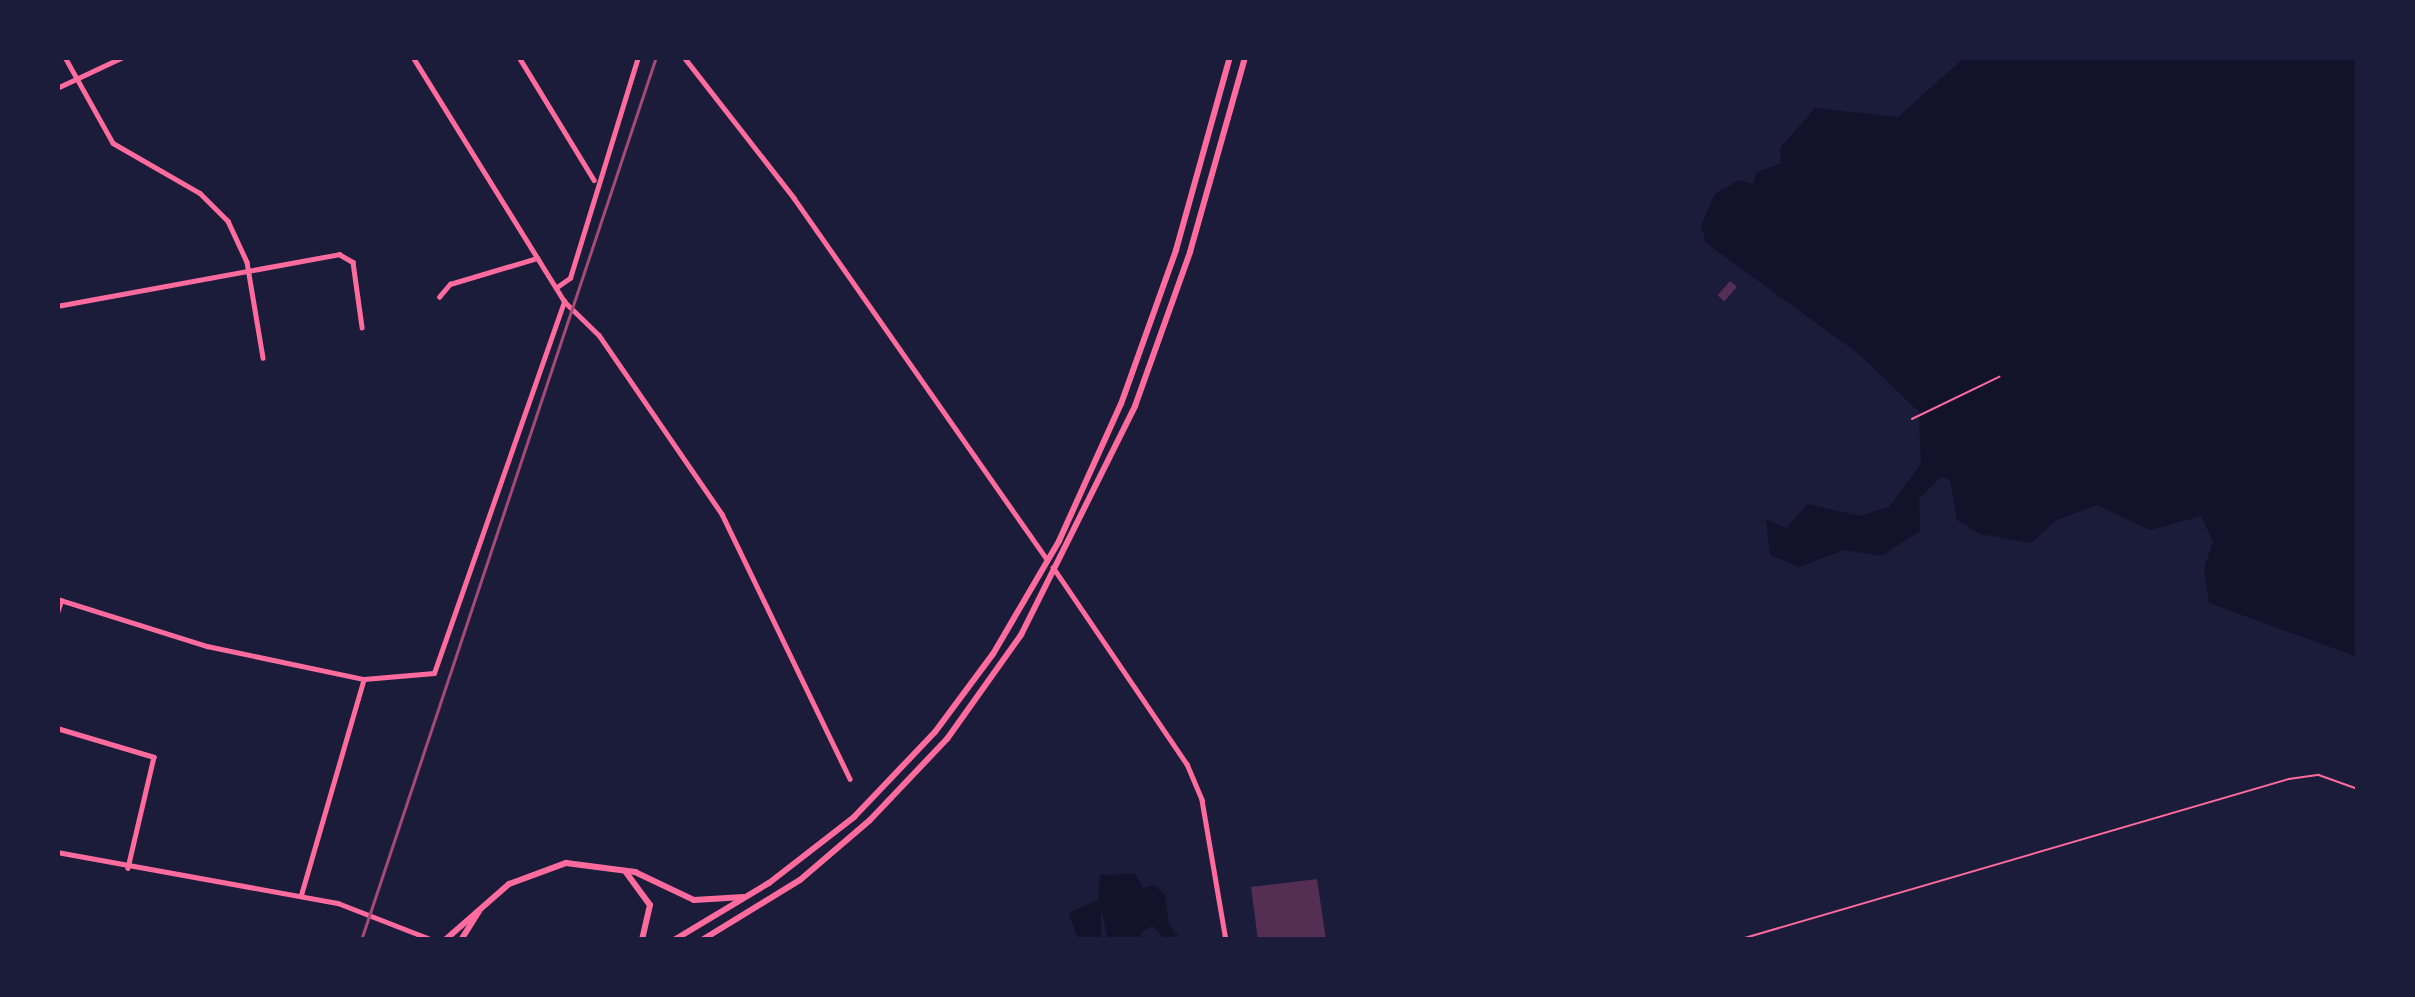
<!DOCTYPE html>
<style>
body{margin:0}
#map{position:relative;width:2415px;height:997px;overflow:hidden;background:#1b1b3a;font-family:Karla,sans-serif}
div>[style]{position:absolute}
.water>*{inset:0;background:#12122b}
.building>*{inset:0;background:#542f53;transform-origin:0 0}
.path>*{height:1.5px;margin:-0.75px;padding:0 0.75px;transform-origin:0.75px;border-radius:0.75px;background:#ff6b9d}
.service>*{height:1.5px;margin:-0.75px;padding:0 0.75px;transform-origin:0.75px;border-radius:0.75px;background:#ff6b9d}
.minor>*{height:4.5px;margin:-2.25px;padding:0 2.25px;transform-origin:2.25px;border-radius:2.25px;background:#ff6b9d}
.tertiary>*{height:4.5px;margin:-2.25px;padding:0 2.25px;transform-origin:2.25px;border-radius:2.25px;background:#ff6b9d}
.trunk>*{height:6px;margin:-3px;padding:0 3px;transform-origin:3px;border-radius:3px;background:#ff6b9d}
.rail>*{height:3px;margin:-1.5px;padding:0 1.5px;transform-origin:1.5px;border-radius:1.5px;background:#a44b75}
span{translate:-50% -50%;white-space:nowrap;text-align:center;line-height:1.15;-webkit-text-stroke:12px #1b1b3a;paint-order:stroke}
.frame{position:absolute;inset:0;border:60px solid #1b1b3a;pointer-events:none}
</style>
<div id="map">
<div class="water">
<div style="clip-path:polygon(1965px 57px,2358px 57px,2358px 657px,2209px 603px,2204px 568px,2213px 542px,2201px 516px,2150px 530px,2097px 505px,2057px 520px,2031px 543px,1980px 534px,1957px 520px,1950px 480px,1941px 477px,1919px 499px,1920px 531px,1881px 556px,1844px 550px,1799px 567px,1770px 555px,1766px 519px,1786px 528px,1808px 504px,1859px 516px,1889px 507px,1921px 464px,1919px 412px,1859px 354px,1706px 243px,1701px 225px,1715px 194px,1739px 180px,1753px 184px,1757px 172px,1781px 163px,1780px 148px,1815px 108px,1898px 117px)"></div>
<div style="clip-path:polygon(1135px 874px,1143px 888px,1154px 885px,1165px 895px,1169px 925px,1182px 940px,1167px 940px,1152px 926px,1140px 933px,1143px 940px,1108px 940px,1101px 905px,1101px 940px,1078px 940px,1069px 913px,1098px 900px,1100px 875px)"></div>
</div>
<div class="building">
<div style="left:1730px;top:281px;width:9px;height:19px;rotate:41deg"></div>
<div style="clip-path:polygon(1317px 879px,1326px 940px,1258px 940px,1251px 887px)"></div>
</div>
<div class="path">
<div style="left:1912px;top:419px;width:97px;rotate:-25.8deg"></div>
</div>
<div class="service">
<div style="left:1738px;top:940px;width:574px;rotate:-16.29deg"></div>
<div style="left:2289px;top:779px;width:30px;rotate:-8deg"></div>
<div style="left:2319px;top:775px;width:41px;rotate:19.7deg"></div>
</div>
<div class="minor">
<div style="left:65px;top:57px;width:98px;rotate:60.8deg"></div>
<div style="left:113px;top:143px;width:100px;rotate:29.9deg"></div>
<div style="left:200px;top:193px;width:40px;rotate:45deg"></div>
<div style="left:228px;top:221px;width:45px;rotate:65.1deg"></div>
<div style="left:247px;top:262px;width:97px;rotate:80.5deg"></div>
<div style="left:413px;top:57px;width:287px;rotate:58.2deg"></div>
<div style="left:564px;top:301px;width:49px;rotate:44.2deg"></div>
<div style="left:599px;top:335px;width:217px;rotate:55.5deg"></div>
<div style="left:722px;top:514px;width:294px;rotate:64.2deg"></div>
<div style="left:519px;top:57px;width:144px;rotate:58.6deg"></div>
<div style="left:684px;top:57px;width:179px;rotate:52deg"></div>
<div style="left:794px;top:198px;width:439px;rotate:55deg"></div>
<div style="left:57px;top:88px;width:73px;rotate:-25.2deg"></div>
<div style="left:557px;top:287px;width:16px;rotate:-35deg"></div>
<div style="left:570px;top:278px;width:231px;rotate:-72.9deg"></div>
<div style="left:439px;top:297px;width:17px;rotate:-50deg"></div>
<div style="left:450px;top:284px;width:91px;rotate:-16.6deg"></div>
<div style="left:57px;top:306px;width:287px;rotate:-10.4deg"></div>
<div style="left:339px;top:254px;width:16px;rotate:30deg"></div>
<div style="left:353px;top:262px;width:66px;rotate:82.1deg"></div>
<div style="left:1053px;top:567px;width:238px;rotate:55.8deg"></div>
<div style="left:1187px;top:764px;width:39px;rotate:67deg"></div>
<div style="left:1202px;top:800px;width:142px;rotate:80.3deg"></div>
<div style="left:57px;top:599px;width:157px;rotate:17.4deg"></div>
<div style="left:207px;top:646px;width:160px;rotate:11.9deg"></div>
<div style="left:364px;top:679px;width:70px;rotate:-4.9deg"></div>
<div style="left:434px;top:673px;width:394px;rotate:-70.7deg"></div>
<div style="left:57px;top:613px;width:13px;rotate:-72deg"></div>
<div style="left:57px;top:728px;width:101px;rotate:16.6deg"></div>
<div style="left:154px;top:757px;width:114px;rotate:103.2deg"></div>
<div style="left:301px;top:895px;width:222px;rotate:-73.8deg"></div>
</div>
<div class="tertiary">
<div style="left:57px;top:852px;width:286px;rotate:10.3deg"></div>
<div style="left:338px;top:903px;width:102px;rotate:21.3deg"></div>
</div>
<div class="trunk">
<div style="left:625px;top:871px;width:42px;rotate:53.7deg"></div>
<div style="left:650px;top:905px;width:36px;rotate:103deg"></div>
<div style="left:445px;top:940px;width:85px;rotate:-41.2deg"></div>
<div style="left:509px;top:884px;width:61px;rotate:-20.2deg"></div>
<div style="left:566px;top:863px;width:70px;rotate:7.4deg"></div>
<div style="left:635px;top:872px;width:65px;rotate:25.4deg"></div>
<div style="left:694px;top:900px;width:50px;rotate:-3.4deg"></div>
<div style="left:461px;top:940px;width:34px;rotate:-58deg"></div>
<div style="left:674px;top:940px;width:111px;rotate:-31deg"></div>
<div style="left:769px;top:883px;width:108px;rotate:-37.8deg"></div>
<div style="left:854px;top:817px;width:117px;rotate:-46.4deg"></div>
<div style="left:935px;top:732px;width:97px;rotate:-53.4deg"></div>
<div style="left:993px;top:654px;width:131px;rotate:-59.7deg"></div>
<div style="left:1059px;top:541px;width:150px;rotate:-65.7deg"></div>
<div style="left:1121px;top:404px;width:164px;rotate:-70.3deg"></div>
<div style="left:1176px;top:250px;width:200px;rotate:-74.4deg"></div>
<div style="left:702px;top:940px;width:115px;rotate:-31.5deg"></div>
<div style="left:800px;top:880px;width:92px;rotate:-40.6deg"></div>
<div style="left:870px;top:820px;width:112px;rotate:-46.5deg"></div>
<div style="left:947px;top:739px;width:128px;rotate:-54.6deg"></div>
<div style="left:1021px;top:635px;width:256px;rotate:-63.5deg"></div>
<div style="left:1135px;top:406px;width:164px;rotate:-70.3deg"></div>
<div style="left:1190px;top:252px;width:203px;rotate:-74.2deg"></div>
</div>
<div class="rail">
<div style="left:361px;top:940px;width:931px;rotate:-71.53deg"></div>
</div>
<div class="frame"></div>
</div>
